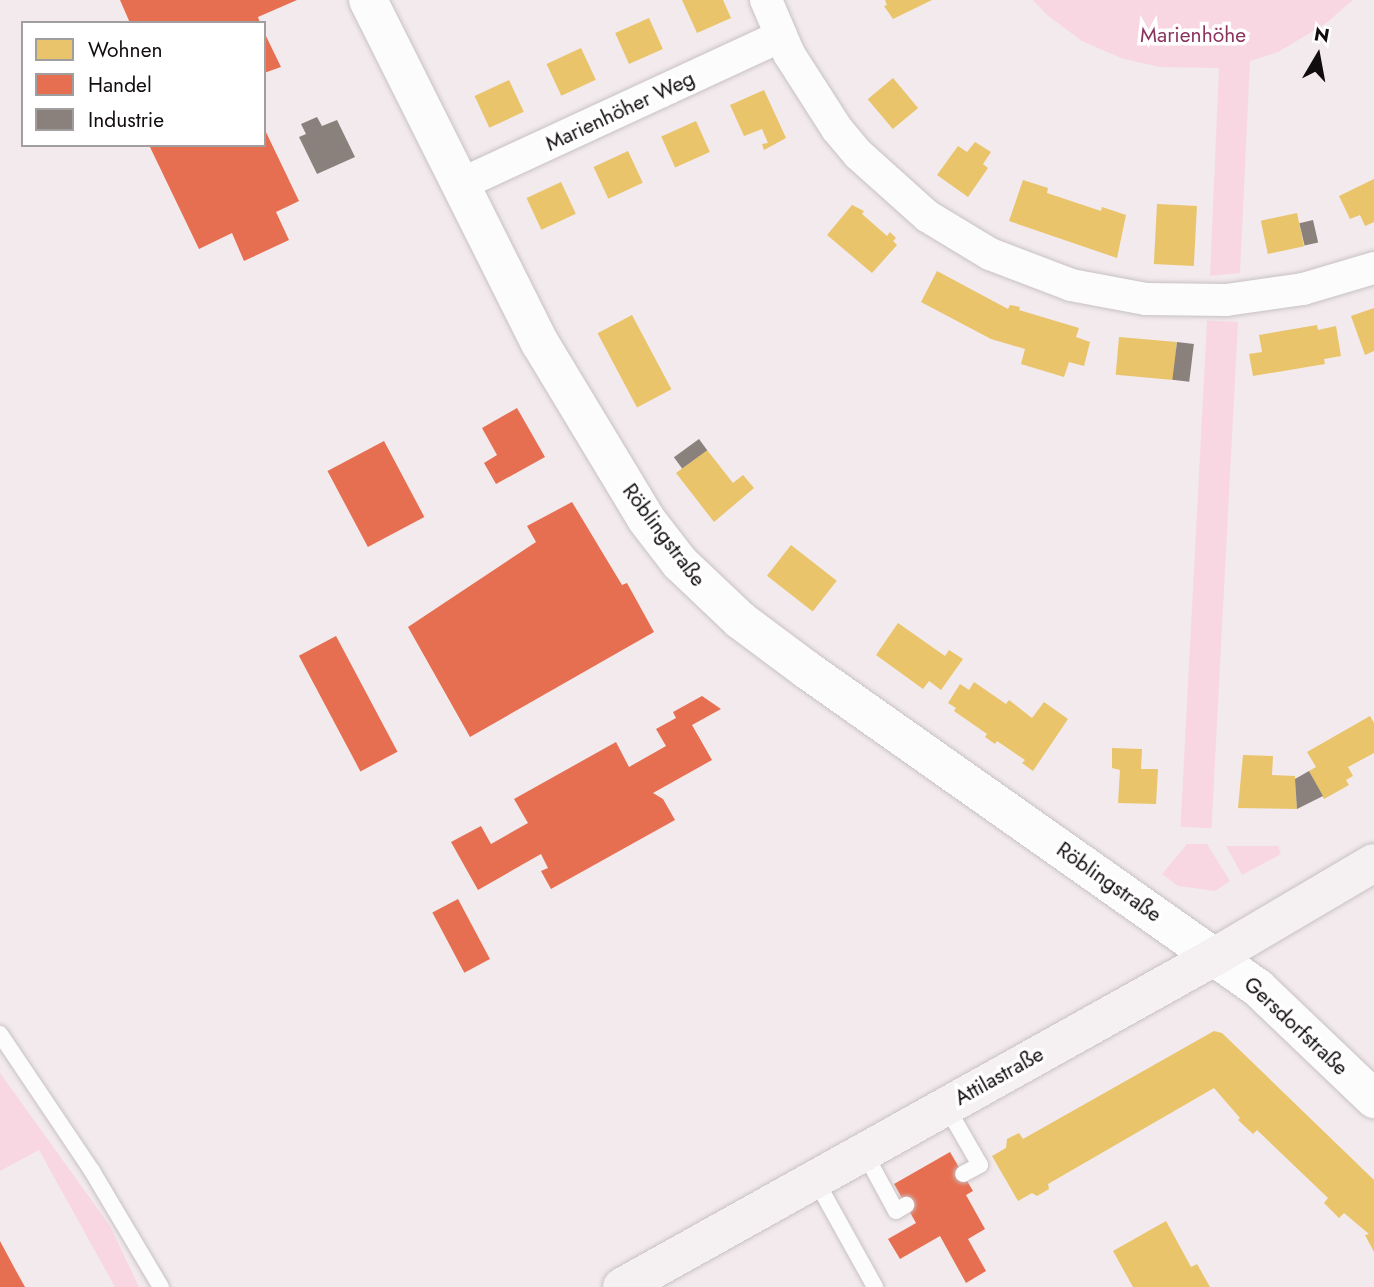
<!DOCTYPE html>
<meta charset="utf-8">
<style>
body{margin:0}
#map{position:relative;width:1374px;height:1287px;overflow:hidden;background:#f2eaec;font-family:Jost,sans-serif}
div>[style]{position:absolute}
.green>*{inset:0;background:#f8d7e3;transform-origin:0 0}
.homes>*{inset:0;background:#e9c46a;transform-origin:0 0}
.shops>*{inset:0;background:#e76f51;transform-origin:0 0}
.industry>*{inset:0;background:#8a817c;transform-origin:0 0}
.roads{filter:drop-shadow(0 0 2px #c8c1c3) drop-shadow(0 0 2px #c8c1c3)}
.service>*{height:16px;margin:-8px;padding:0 8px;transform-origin:8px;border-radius:8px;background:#fdfcfc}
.minor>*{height:32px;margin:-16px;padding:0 16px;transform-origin:16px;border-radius:16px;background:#fdfcfc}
.tertiary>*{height:38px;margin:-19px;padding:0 19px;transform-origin:19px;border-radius:19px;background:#fdfcfc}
.secondary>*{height:38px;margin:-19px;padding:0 19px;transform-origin:19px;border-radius:19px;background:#f5f1f3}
span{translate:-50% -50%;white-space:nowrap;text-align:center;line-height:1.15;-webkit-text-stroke:7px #fff;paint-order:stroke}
.park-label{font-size:21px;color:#8a345d}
.street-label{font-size:21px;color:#110c0e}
.legend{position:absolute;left:21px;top:21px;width:245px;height:126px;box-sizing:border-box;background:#fff;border:2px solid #a09e9f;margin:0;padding:9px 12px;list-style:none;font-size:21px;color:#110c0e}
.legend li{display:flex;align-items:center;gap:14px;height:35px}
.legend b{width:35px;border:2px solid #a09e9f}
.north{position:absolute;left:1283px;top:21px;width:70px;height:70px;-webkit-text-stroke:5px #fff;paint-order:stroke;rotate:10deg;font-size:19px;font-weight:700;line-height:28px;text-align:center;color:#110c0e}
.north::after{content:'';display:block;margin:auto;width:24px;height:32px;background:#110c0e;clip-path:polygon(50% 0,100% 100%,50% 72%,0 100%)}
</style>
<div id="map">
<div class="green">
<div style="clip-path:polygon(1033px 0,1353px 0,1325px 24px,1278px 52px,1250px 61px,1240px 273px,1210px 276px,1219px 68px,1159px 67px,1121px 58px,1082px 41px,1047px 15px)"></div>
<div style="left:1238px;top:322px;width:507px;height:31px;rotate:93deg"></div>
<div style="clip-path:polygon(1187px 844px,1207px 844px,1230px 881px,1215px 891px,1178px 886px,1162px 874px)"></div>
<div style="clip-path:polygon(1226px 846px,1278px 846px,1281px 854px,1242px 875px)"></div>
<div style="clip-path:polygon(0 1073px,110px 1226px,139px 1287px,115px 1287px,39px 1150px,0 1171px)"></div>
</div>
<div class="homes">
<div style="clip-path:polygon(682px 0,723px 0,731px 18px,697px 33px)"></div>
<div style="clip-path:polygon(885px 0,932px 0,893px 19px,884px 6px,887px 5px)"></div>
<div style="left:649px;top:18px;width:34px;height:37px;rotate:66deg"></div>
<div style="left:581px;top:48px;width:35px;height:38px;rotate:65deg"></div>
<div style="left:893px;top:78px;width:39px;height:33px;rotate:50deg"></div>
<div style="left:509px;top:80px;width:35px;height:38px;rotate:65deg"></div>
<div style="clip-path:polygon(764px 90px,786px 138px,764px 150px,762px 144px,768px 143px,762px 129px,744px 136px,730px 105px)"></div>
<div style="left:696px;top:121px;width:34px;height:38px;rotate:66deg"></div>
<div style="clip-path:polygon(975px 142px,991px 152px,983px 164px,988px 168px,968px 197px,937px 175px,958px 146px,967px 152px)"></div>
<div style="left:628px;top:151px;width:35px;height:38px;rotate:65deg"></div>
<div style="clip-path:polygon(1374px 179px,1374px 222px,1365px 226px,1360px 215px,1350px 219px,1339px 196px)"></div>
<div style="clip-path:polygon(1023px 180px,1048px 188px,1047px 193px,1101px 211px,1102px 207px,1126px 215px,1117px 258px,1009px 221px)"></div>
<div style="left:561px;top:182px;width:35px;height:38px;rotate:65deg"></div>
<div style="left:1157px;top:204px;width:40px;height:60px;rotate:3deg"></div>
<div style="clip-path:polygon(852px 205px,864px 211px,862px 214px,887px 236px,890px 232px,896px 238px,893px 241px,897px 245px,872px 273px,827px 235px)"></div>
<div style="left:1297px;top:213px;width:34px;height:37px;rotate:78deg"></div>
<div style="clip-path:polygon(937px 271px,1008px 309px,1010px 305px,1020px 307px,1019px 310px,1079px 328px,1076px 337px,1090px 342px,1084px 366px,1069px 362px,1064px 377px,1021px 364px,1025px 349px,991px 339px,921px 302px)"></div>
<div style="clip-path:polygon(1374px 308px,1374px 351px,1365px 355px,1351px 316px)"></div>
<div style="left:632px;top:315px;width:84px;height:39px;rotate:62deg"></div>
<div style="clip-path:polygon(1317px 325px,1318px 330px,1336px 326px,1341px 356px,1324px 359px,1325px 364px,1253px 376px,1249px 354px,1262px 352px,1259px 335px)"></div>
<div style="left:1119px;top:337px;width:58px;height:38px;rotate:5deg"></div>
<div style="clip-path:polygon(707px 450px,733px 483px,743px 475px,754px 488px,714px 522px,676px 473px)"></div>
<div style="left:791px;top:545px;width:58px;height:39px;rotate:38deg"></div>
<div style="clip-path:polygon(898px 623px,945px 656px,949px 650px,963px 659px,941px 690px,929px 681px,923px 689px,876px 655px)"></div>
<div style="clip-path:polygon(974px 682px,1006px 704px,1009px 700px,1032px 718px,1044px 702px,1068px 719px,1033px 771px,1022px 763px,1025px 760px,997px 741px,995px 744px,985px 737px,987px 734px,954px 711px,956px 708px,948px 703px,960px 684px,969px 690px)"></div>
<div style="clip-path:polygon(1370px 716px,1374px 723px,1374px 753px,1348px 767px,1353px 776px,1346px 780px,1349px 785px,1324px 799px,1309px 771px,1316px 767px,1307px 752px)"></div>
<div style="clip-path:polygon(1112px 748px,1142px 749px,1141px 769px,1158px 769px,1156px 804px,1118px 803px,1120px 770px,1112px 768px)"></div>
<div style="clip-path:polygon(1243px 755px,1273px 756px,1272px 775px,1295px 776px,1297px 809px,1238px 808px)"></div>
<div style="clip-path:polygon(1214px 1031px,1222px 1033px,1374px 1180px,1374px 1252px,1365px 1235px,1369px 1234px,1344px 1213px,1339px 1218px,1324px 1203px,1328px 1198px,1257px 1130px,1253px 1134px,1238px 1120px,1240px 1118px,1214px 1088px,1048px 1184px,1049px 1189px,1037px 1196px,1032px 1193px,1018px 1201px,992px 1156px,1006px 1148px,1007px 1139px,1019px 1133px,1023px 1139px)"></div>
<div style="clip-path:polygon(1166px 1221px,1191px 1267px,1197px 1264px,1210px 1287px,1133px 1287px,1113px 1251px)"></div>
</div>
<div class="shops">
<div style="clip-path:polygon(120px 0,297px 0,258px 17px,260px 23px,130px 23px)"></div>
<div style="clip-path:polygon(264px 32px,281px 67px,264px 73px)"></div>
<div style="clip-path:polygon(264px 128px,299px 201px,276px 212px,289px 240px,244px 261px,232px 233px,199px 249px,149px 145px,264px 145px)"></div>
<div style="clip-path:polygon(517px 408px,545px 457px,496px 484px,484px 463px,497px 455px,482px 428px)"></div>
<div style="left:384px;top:441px;width:86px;height:64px;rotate:62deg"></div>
<div style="clip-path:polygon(572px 502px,622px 585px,627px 583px,654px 632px,470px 737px,408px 627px,536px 542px,527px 526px)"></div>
<div style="left:336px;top:636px;width:131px;height:42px;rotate:62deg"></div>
<div style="clip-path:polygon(702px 696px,721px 709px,692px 725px,712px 760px,653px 793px,663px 799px,675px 820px,551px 889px,541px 871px,548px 868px,541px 854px,478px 890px,451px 842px,481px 826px,491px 844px,528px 823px,514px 799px,616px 742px,629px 767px,666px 746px,656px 729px,676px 718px,673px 712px)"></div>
<div style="left:458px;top:899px;width:68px;height:29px;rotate:62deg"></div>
<div style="clip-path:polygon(950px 1152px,973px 1191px,966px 1195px,985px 1229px,968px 1239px,986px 1271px,966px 1283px,940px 1236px,900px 1259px,888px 1239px,916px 1223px,894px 1184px)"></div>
<div style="clip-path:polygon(0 1241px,15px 1269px,25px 1287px,0 1287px)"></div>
</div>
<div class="industry">
<div style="clip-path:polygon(317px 117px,322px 126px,337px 120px,355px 157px,317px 174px,299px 137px,306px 134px,301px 124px)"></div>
<div style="left:1313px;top:220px;width:23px;height:14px;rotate:77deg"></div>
<div style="left:1177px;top:342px;width:17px;height:38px;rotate:7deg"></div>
<div style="left:699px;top:439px;width:14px;height:31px;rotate:54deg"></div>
<div style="clip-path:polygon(1309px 771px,1323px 796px,1297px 809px,1295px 779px)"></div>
</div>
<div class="roads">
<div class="service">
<div style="left:0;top:1034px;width:165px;rotate:56.1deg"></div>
<div style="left:92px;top:1171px;width:135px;rotate:59.3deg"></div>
<div style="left:946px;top:1106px;width:68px;rotate:60deg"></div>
<div style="left:980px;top:1165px;width:19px;rotate:152deg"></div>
<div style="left:864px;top:1152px;width:67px;rotate:61.5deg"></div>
<div style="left:896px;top:1211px;width:12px;rotate:-31deg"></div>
<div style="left:815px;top:1179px;width:124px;rotate:60.9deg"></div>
</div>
<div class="minor">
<div style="left:766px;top:0;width:59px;rotate:66.9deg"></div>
<div style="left:789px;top:54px;width:89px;rotate:57.4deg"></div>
<div style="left:837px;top:129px;width:33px;rotate:50deg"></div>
<div style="left:858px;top:154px;width:93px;rotate:41.9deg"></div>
<div style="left:927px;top:216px;width:74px;rotate:31.1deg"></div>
<div style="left:990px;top:254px;width:87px;rotate:20.9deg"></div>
<div style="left:1071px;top:285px;width:76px;rotate:10.6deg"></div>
<div style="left:1146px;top:299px;width:80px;rotate:0.7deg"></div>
<div style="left:1226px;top:300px;width:78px;rotate:-8.1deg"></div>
<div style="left:1303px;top:289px;width:74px;rotate:-16.5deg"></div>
<div style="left:459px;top:185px;width:355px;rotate:-24.8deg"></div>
</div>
<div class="tertiary">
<div style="left:368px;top:0;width:384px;rotate:63.4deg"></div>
<div style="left:540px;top:343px;width:205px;rotate:58.9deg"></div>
<div style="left:646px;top:519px;width:56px;rotate:52.3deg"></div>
<div style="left:680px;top:563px;width:83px;rotate:43.5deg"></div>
<div style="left:740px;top:620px;width:84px;rotate:36.7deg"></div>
<div style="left:807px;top:670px;width:552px;rotate:35.19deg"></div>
<div style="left:1258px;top:988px;width:161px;rotate:43.7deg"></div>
</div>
<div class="secondary">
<div style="left:622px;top:1287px;width:680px;rotate:-29.13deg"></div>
<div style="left:1216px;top:956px;width:183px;rotate:-30.5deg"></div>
</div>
</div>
<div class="park-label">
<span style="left:1193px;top:35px">Marienhöhe</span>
</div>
<div class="street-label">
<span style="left:620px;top:111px;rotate:-25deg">Marienhöher Weg</span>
<span style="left:664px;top:535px;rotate:53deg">Röblingstraße</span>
<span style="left:1109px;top:882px;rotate:35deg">Röblingstraße</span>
<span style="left:1296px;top:1026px;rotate:43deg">Gersdorfstraße</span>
<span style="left:999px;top:1076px;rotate:-29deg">Attilastraße</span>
</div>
<ul class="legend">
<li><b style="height:19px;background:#e9c46a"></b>Wohnen</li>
<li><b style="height:19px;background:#e76f51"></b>Handel</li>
<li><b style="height:19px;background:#8a817c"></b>Industrie</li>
</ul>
<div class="north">N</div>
</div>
